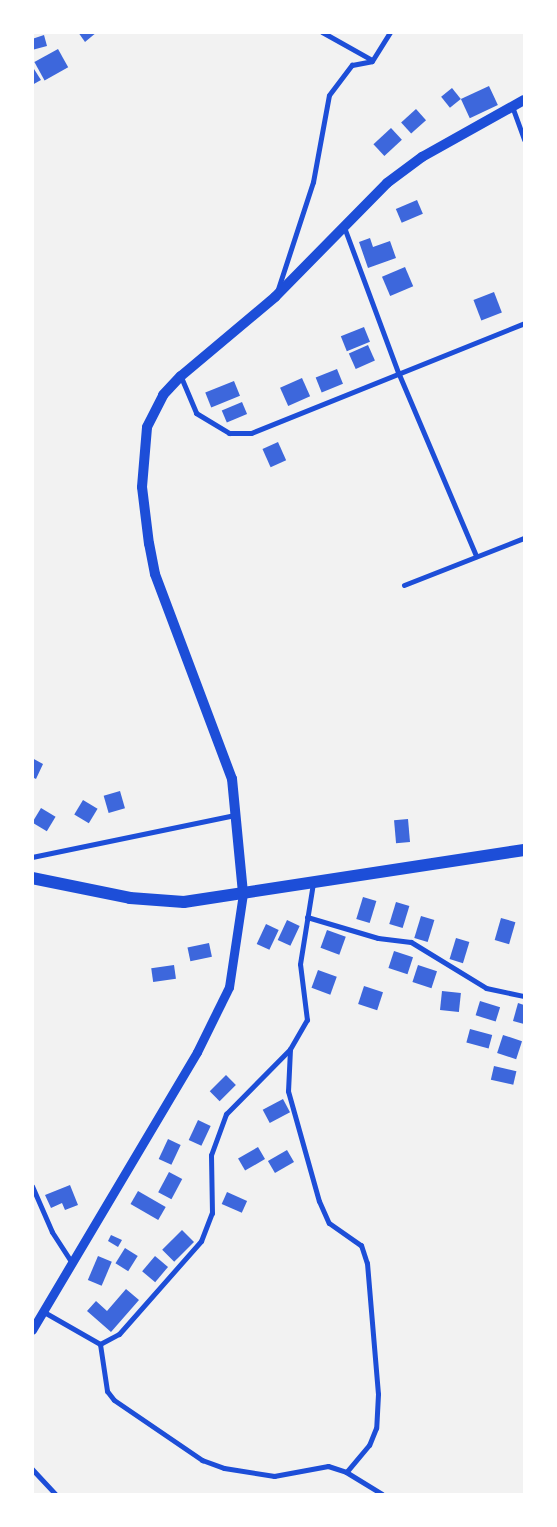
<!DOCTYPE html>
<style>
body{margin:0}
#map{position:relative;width:557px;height:1527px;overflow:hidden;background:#f2f2f2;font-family:Figtree,sans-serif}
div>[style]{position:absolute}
.building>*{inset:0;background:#3d67dc;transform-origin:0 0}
.minor>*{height:5px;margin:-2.5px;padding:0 2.5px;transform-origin:2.5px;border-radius:2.5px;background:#1d4ed8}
.tertiary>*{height:9px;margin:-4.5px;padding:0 4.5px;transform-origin:4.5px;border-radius:4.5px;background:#1d4ed8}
.secondary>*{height:10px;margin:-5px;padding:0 5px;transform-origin:5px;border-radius:5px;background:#1d4ed8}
.primary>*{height:12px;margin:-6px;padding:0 6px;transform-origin:6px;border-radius:6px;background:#1d4ed8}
span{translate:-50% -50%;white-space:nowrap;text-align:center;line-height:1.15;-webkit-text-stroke:5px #fff;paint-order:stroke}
.frame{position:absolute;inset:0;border:34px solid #fff;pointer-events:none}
</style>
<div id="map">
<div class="building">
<div style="clip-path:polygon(78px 32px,97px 32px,85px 42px)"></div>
<div style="clip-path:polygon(44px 35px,47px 46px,32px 50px,32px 39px)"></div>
<div style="left:58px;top:49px;width:21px;height:27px;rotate:61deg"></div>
<div style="clip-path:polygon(34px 69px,41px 80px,32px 85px,32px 70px)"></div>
<div style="left:489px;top:86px;width:21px;height:31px;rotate:65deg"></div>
<div style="left:452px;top:88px;width:14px;height:14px;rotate:51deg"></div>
<div style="left:416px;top:109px;width:15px;height:20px;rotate:48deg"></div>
<div style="left:391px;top:128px;width:16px;height:24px;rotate:47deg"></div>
<div style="left:417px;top:200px;width:15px;height:23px;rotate:67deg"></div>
<div style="clip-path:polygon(370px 238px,373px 247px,390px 241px,396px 258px,368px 268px,359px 242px)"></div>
<div style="left:405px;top:267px;width:21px;height:25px;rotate:67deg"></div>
<div style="left:494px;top:292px;width:22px;height:22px;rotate:69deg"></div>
<div style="left:364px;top:327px;width:16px;height:25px;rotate:68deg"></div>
<div style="left:368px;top:345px;width:17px;height:21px;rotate:66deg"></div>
<div style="left:337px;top:369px;width:16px;height:23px;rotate:68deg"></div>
<div style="left:302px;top:378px;width:20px;height:24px;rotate:66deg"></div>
<div style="left:234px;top:381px;width:16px;height:31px;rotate:68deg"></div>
<div style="left:242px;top:402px;width:13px;height:22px;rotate:67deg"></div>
<div style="left:278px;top:442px;width:20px;height:17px;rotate:66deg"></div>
<div style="clip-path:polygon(32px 758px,43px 764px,36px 779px,32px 777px)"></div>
<div style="left:120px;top:791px;width:18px;height:17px;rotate:74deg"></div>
<div style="left:83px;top:800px;width:17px;height:17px;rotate:31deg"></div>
<div style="left:41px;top:808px;width:17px;height:17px;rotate:31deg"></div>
<div style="left:408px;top:819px;width:23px;height:14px;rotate:85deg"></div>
<div style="left:363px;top:897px;width:14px;height:23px;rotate:17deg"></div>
<div style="left:396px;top:902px;width:14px;height:23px;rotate:17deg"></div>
<div style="left:421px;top:916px;width:14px;height:23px;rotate:17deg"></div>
<div style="left:501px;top:918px;width:15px;height:23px;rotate:16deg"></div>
<div style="left:287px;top:920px;width:14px;height:22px;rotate:25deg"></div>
<div style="left:266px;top:924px;width:14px;height:22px;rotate:25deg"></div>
<div style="left:327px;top:930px;width:20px;height:19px;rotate:20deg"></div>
<div style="left:456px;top:938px;width:14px;height:22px;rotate:17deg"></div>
<div style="left:209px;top:943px;width:14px;height:22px;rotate:78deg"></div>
<div style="left:394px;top:951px;width:20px;height:18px;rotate:18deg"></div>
<div style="left:174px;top:965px;width:14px;height:23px;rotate:82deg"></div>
<div style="left:418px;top:965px;width:20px;height:18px;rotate:18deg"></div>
<div style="left:318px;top:970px;width:20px;height:19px;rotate:20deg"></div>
<div style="left:364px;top:986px;width:20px;height:19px;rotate:18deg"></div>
<div style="left:442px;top:991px;width:19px;height:19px;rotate:6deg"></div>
<div style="left:480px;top:1001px;width:21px;height:15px;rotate:17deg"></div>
<div style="clip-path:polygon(518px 1003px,524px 1005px,524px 1024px,513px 1021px)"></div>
<div style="left:470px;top:1029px;width:23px;height:14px;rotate:15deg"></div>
<div style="left:503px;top:1035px;width:20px;height:19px;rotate:18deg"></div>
<div style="left:494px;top:1066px;width:23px;height:14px;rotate:13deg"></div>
<div style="left:226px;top:1075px;width:14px;height:23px;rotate:45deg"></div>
<div style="left:283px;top:1099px;width:15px;height:23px;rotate:62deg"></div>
<div style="left:198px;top:1120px;width:14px;height:22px;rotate:25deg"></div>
<div style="left:168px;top:1139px;width:14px;height:22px;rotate:25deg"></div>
<div style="left:258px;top:1147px;width:14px;height:23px;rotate:60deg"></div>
<div style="left:287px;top:1150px;width:14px;height:22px;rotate:60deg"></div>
<div style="left:169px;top:1172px;width:15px;height:23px;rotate:28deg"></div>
<div style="clip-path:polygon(70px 1185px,78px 1205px,65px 1210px,62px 1203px,51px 1208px,45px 1195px)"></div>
<div style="left:138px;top:1191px;width:32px;height:15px;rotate:30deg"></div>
<div style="left:227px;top:1192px;width:22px;height:13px;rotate:24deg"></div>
<div style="left:182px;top:1230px;width:17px;height:28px;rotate:45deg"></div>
<div style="clip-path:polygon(111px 1235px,122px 1240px,118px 1247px,108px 1241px)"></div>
<div style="left:125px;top:1248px;width:15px;height:18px;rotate:32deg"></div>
<div style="left:98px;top:1256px;width:15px;height:26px;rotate:23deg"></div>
<div style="left:155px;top:1256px;width:17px;height:20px;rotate:40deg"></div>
<div style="clip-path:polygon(126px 1289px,139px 1300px,111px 1332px,87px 1311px,96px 1301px,107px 1311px)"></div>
</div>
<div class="minor">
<div style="left:322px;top:32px;width:57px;rotate:29.2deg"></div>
<div style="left:513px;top:109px;width:33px;rotate:70deg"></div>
<div style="left:344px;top:227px;width:155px;rotate:69.6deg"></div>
<div style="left:398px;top:372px;width:200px;rotate:67deg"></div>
<div style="left:277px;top:292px;width:116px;rotate:-71.9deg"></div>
<div style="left:313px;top:182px;width:88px;rotate:-79.6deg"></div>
<div style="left:329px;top:95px;width:38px;rotate:-53deg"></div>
<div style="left:352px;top:65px;width:20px;rotate:-11deg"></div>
<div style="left:372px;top:61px;width:34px;rotate:-58deg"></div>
<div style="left:181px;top:377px;width:39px;rotate:67deg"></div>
<div style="left:196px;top:413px;width:39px;rotate:31deg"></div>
<div style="left:229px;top:433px;width:22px"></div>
<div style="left:251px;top:433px;width:294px;rotate:-21.9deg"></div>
<div style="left:404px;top:585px;width:129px;rotate:-21.4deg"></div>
<div style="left:32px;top:857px;width:207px;rotate:-11.7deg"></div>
<div style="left:307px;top:917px;width:74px;rotate:16.5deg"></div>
<div style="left:378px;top:938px;width:33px;rotate:7deg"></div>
<div style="left:411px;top:942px;width:88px;rotate:31.5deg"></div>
<div style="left:486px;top:988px;width:39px;rotate:12deg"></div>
<div style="left:290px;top:1049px;width:42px;rotate:92.7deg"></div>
<div style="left:288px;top:1091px;width:114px;rotate:74.3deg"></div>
<div style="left:319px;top:1201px;width:24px;rotate:66deg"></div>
<div style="left:329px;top:1223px;width:39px;rotate:35deg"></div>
<div style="left:361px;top:1245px;width:19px;rotate:72deg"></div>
<div style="left:367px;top:1263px;width:131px;rotate:85.2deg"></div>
<div style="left:378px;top:1394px;width:34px;rotate:93deg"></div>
<div style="left:376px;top:1428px;width:18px;rotate:112deg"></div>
<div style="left:369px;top:1445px;width:35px;rotate:130deg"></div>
<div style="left:32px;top:1186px;width:50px;rotate:66.5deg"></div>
<div style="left:52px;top:1232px;width:37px;rotate:57deg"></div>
<div style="left:44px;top:1312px;width:64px;rotate:29.7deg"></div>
<div style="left:100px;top:1344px;width:48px;rotate:81.5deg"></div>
<div style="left:107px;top:1391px;width:11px;rotate:52deg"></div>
<div style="left:114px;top:1400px;width:107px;rotate:34.3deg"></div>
<div style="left:202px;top:1460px;width:23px;rotate:20deg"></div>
<div style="left:224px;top:1468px;width:51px;rotate:9.1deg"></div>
<div style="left:274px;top:1476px;width:55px;rotate:-10.5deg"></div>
<div style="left:328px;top:1466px;width:19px;rotate:18deg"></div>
<div style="left:346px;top:1472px;width:42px;rotate:31.4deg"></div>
<div style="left:100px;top:1344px;width:21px;rotate:-28deg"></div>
<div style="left:119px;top:1334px;width:124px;rotate:-48.6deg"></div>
<div style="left:201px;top:1241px;width:30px;rotate:-69deg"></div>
<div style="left:212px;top:1213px;width:58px;rotate:-91deg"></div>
<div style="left:211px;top:1155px;width:44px;rotate:-69.9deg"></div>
<div style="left:226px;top:1114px;width:91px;rotate:-45.4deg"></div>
<div style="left:290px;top:1049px;width:34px;rotate:-60deg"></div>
<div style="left:307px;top:1020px;width:56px;rotate:-97.1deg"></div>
<div style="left:300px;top:964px;width:82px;rotate:-80.9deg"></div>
<div style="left:32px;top:1469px;width:34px;rotate:47deg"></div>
</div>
<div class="tertiary">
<div style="left:32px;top:1330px;width:323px;rotate:-59.3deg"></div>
<div style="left:197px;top:1052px;width:72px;rotate:-63.8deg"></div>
<div style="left:229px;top:987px;width:95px;rotate:-81.5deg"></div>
</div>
<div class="secondary">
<div style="left:243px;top:893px;width:115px;rotate:-95.5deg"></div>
<div style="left:232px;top:779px;width:219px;rotate:-110.6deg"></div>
<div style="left:155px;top:574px;width:31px;rotate:-101deg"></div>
<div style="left:149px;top:544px;width:57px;rotate:-97deg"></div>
<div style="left:142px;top:487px;width:60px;rotate:-85.2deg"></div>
<div style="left:147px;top:427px;width:36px;rotate:-63deg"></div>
<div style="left:163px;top:395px;width:26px;rotate:-47deg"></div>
<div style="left:181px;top:376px;width:123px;rotate:-40deg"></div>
<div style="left:275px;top:297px;width:160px;rotate:-45.5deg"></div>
<div style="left:387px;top:183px;width:44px;rotate:-36.6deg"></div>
<div style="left:422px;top:157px;width:117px;rotate:-29.2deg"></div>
</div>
<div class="primary">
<div style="left:32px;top:878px;width:100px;rotate:11.5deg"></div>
<div style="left:130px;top:898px;width:54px;rotate:4.2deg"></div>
<div style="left:184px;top:902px;width:344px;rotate:-8.7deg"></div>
</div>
<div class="frame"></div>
</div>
